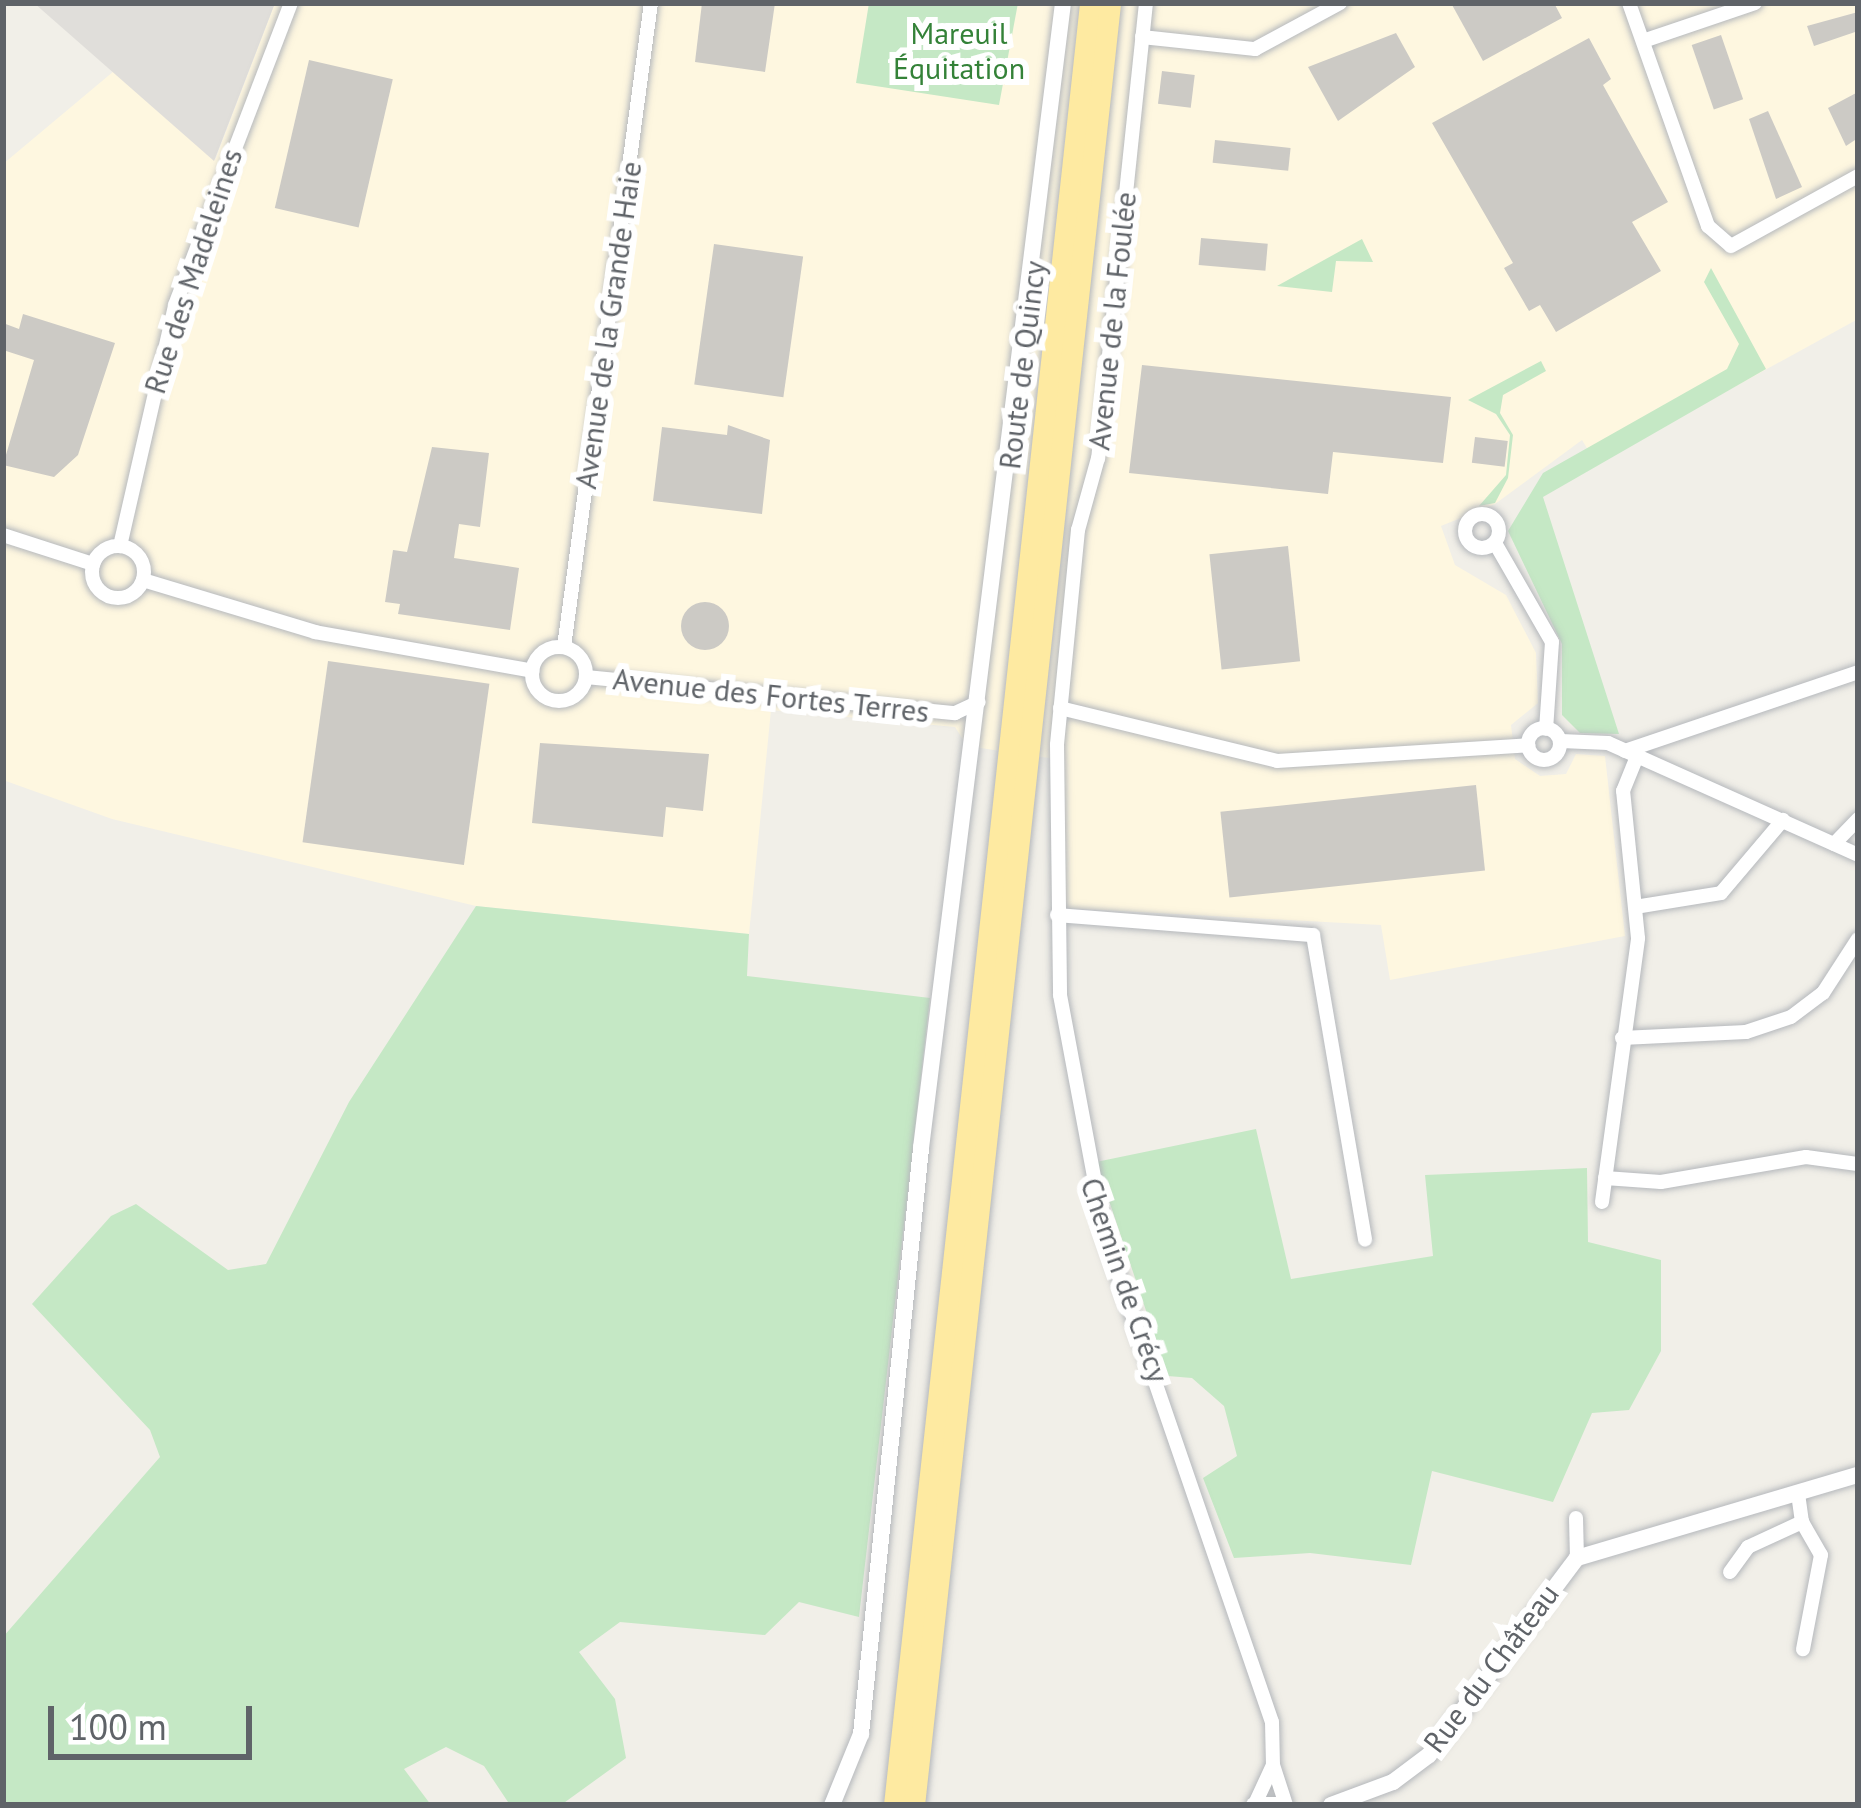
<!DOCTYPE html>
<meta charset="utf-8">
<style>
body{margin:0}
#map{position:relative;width:1861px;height:1808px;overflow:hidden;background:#f1efe8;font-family:"PT Sans",sans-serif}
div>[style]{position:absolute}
.commercial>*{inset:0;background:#fef7e0}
.industrial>*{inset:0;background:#e0deda}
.green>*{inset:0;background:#c5e8c5}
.building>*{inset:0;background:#cccac5;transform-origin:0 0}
.round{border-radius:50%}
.roads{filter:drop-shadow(0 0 3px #b5b8bc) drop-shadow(0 0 3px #b5b8bc)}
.minor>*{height:14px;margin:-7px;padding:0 7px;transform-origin:7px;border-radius:7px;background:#fff}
.minor>.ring{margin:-7px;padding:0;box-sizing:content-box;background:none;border:14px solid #fff;border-radius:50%}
.tertiary>*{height:16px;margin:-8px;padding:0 8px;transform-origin:8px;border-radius:8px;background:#fff}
.trunk>*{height:21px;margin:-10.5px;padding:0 10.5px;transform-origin:10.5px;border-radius:10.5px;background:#feeaa1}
span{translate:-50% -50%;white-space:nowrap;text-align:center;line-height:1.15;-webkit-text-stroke:12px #fff;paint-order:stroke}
.park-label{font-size:30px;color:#348238}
.street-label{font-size:30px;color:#5f6368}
.frame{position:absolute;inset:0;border:6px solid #5f6368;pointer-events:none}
.scale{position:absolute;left:48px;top:1706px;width:204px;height:54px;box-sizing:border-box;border:6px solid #5f6368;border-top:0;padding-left:15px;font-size:36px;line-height:42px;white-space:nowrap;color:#5f6368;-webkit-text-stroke:9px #fff;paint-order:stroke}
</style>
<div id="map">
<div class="commercial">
<div style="clip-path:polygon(275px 3px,1858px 3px,1858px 319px,1596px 463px,1582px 440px,1495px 504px,1441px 526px,1455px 565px,1506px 595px,1536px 653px,1538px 703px,1511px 725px,1515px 759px,1540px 776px,1566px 774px,1576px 754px,1605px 756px,1625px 936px,1390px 980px,1381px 925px,1065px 908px,1063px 760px,967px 746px,955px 727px,771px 710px,749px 934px,476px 906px,112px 819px,3px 780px,3px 164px,114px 71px,215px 160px)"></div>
</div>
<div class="industrial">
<div style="clip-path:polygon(34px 3px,275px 3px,214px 161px)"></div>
</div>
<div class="green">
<div style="clip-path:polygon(869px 3px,1018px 3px,999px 105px,856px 83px)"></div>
<div style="clip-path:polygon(1362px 239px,1373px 262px,1336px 261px,1332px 292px,1277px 286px)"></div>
<div style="clip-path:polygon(1711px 268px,1766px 369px,1543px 497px,1619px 734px,1580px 733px,1562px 715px,1562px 644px,1508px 531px,1543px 473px,1727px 369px,1739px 344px,1704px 282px)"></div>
<div style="clip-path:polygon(1541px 361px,1546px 371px,1503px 395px,1500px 413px,1513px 435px,1508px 478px,1495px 503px,1479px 506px,1506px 475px,1510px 435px,1496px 414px,1468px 400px)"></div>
<div style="clip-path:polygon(476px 906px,749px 934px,747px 976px,930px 998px,859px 1617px,799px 1602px,765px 1635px,620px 1622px,579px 1652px,615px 1699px,626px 1758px,561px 1805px,510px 1805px,484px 1766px,446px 1747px,404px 1769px,431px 1805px,3px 1805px,3px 1637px,160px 1457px,150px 1430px,32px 1304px,111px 1216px,136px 1204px,228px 1270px,266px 1264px,349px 1102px)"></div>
<div style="clip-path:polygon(1256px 1129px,1291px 1279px,1433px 1256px,1425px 1175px,1587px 1168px,1588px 1242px,1661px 1260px,1661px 1351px,1629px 1410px,1592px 1413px,1553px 1502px,1432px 1471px,1411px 1565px,1310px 1553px,1234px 1558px,1203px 1478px,1237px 1456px,1224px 1406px,1192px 1378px,1168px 1376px,1096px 1162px)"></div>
</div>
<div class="building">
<div style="clip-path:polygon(702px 3px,775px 3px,765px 72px,695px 62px)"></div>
<div style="clip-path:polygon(1451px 3px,1554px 3px,1562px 18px,1483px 61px)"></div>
<div style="clip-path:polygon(1858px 12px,1858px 31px,1814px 46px,1807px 26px)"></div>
<div style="clip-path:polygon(1396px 33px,1415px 67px,1338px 121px,1308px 67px)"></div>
<div style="left:1721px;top:35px;width:68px;height:31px;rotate:71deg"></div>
<div style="clip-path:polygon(1589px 38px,1611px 79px,1603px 85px,1668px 202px,1632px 222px,1661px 271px,1556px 332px,1540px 305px,1529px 311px,1504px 268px,1513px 263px,1432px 123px)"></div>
<div style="left:309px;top:60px;width:86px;height:152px;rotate:13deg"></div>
<div style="left:1162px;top:71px;width:33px;height:33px;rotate:7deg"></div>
<div style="clip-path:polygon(1858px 92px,1858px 138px,1846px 146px,1828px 108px)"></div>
<div style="clip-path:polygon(1768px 111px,1802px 187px,1776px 199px,1749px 119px)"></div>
<div style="left:1215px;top:140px;width:76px;height:23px;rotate:6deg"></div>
<div style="left:1201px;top:238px;width:67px;height:27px;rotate:5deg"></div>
<div style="left:714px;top:244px;width:90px;height:142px;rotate:8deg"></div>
<div style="clip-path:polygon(23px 314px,115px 343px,78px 455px,54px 477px,3px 465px,34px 360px,3px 350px,3px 323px,19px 329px)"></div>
<div style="clip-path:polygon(1142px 365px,1451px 397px,1443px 463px,1333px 452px,1328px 494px,1129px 473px)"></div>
<div style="clip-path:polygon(728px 425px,770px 440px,762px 514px,653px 501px,662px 427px,727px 435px)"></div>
<div style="left:1475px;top:437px;width:33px;height:26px;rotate:7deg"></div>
<div style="clip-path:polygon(432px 447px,489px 453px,480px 527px,459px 524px,454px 558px,519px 568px,510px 630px,398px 614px,400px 604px,385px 602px,393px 550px,407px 552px)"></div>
<div style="left:1288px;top:546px;width:116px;height:79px;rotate:84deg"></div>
<div class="round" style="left:681px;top:602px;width:48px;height:48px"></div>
<div style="left:328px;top:661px;width:163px;height:183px;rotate:8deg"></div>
<div style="clip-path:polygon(540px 743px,709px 754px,703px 811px,666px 807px,663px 837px,532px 823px)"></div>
<div style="left:1476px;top:785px;width:86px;height:257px;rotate:84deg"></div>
</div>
<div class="roads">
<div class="minor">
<div style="left:1146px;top:3px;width:458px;rotate:96deg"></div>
<div style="left:1098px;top:458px;width:75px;rotate:105.5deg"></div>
<div style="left:1078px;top:530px;width:216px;rotate:95.6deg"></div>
<div style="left:1057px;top:745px;width:250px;rotate:89.3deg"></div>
<div style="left:1060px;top:995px;width:245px;rotate:79.4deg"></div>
<div style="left:1105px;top:1236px;width:514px;rotate:71.04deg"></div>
<div style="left:1272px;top:1722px;width:43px;rotate:88.7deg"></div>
<div style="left:1273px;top:1765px;width:43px;rotate:114.8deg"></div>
<div style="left:1629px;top:3px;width:237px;rotate:70.5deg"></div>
<div style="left:1708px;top:226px;width:30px;rotate:41deg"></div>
<div style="left:1731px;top:246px;width:145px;rotate:-28.9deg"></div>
<div style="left:1142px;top:37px;width:114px;rotate:6.1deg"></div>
<div style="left:1255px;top:49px;width:97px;rotate:-28.4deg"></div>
<div style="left:1646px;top:40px;width:115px;rotate:-18.7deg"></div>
<div class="ring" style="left:1465px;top:514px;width:20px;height:20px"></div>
<div style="left:3px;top:535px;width:95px;rotate:17.9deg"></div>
<div style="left:1495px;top:543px;width:114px;rotate:60.1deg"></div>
<div style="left:1552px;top:642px;width:87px;rotate:93.9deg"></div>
<div class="ring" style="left:92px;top:546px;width:38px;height:38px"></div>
<div style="left:120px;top:546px;width:247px;rotate:-77.1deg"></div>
<div style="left:175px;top:305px;width:324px;rotate:-69deg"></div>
<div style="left:143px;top:580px;width:180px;rotate:16.8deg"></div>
<div style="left:315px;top:632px;width:221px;rotate:10.1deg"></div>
<div style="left:564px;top:647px;width:650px;rotate:-82.31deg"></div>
<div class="ring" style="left:532px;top:647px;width:40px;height:40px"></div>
<div style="left:586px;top:677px;width:371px;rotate:5.6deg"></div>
<div style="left:955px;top:713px;width:26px;rotate:-25deg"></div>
<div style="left:1060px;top:708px;width:223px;rotate:13.7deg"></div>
<div style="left:1277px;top:761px;width:252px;rotate:-3.6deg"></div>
<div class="ring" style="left:1528px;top:728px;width:18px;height:18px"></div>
<div style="left:1560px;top:741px;width:48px;rotate:2.4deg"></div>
<div style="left:1608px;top:743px;width:274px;rotate:24.1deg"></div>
<div style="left:1625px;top:751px;width:246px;rotate:-18.7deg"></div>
<div style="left:1834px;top:844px;width:35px;rotate:-46deg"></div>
<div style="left:1635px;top:907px;width:87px;rotate:-9.2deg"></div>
<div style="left:1721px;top:893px;width:96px;rotate:-49.7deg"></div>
<div style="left:1057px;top:915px;width:257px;rotate:4.5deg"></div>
<div style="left:1313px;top:935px;width:309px;rotate:80.3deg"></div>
<div style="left:1622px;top:1038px;width:124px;rotate:-2.8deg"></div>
<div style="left:1746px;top:1032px;width:47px;rotate:-18.4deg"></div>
<div style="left:1791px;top:1017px;width:40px;rotate:-37deg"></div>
<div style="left:1823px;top:993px;width:64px;rotate:-57.1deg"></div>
<div style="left:1605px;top:1178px;width:56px;rotate:4.1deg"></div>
<div style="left:1661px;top:1182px;width:147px;rotate:-9.8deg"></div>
<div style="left:1806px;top:1157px;width:52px;rotate:7.7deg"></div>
<div style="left:1602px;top:1202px;width:266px;rotate:-82.2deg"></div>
<div style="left:1638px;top:938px;width:148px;rotate:-95.8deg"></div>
<div style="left:1623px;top:791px;width:38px;rotate:-68deg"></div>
<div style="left:1576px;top:1518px;width:40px;rotate:88.6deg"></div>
<div style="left:1802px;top:1522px;width:38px;rotate:60deg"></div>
<div style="left:1821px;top:1555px;width:96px;rotate:100.8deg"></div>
<div style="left:1730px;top:1572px;width:31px;rotate:-54deg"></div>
<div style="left:1748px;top:1547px;width:60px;rotate:-24.8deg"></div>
<div style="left:1802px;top:1522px;width:29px;rotate:-98deg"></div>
<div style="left:1273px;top:1765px;width:42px;rotate:72deg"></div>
</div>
<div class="tertiary">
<div style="left:832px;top:1805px;width:77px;rotate:-67.8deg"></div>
<div style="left:861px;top:1734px;width:589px;rotate:-84.15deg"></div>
<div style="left:921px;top:1148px;width:1154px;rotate:-82.93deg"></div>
<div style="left:1254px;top:1805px;width:29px"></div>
<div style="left:1331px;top:1805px;width:66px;rotate:-20.4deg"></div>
<div style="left:1393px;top:1782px;width:45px;rotate:-36.9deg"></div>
<div style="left:1429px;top:1755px;width:246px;rotate:-53.1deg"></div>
<div style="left:1577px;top:1558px;width:293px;rotate:-16.5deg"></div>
</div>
<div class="trunk">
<div style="left:894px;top:1805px;width:1813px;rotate:-83.79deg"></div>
<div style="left:914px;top:1805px;width:1813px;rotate:-83.79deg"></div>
</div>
</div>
<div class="park-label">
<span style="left:959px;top:50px">Mareuil<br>Équitation</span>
</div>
<div class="street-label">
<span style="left:193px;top:271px;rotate:-72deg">Rue des Madeleines</span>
<span style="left:1112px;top:321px;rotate:-84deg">Avenue de la Foulée</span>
<span style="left:608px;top:325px;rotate:-82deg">Avenue de la Grande Haie</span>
<span style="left:1022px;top:365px;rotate:-83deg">Route de Quincy</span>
<span style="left:771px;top:695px;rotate:6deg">Avenue des Fortes Terres</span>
<span style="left:1125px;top:1280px;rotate:71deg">Chemin de Crécy</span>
<span style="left:1491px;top:1668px;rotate:-53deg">Rue du Château</span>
</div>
<div class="frame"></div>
<div class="scale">100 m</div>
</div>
